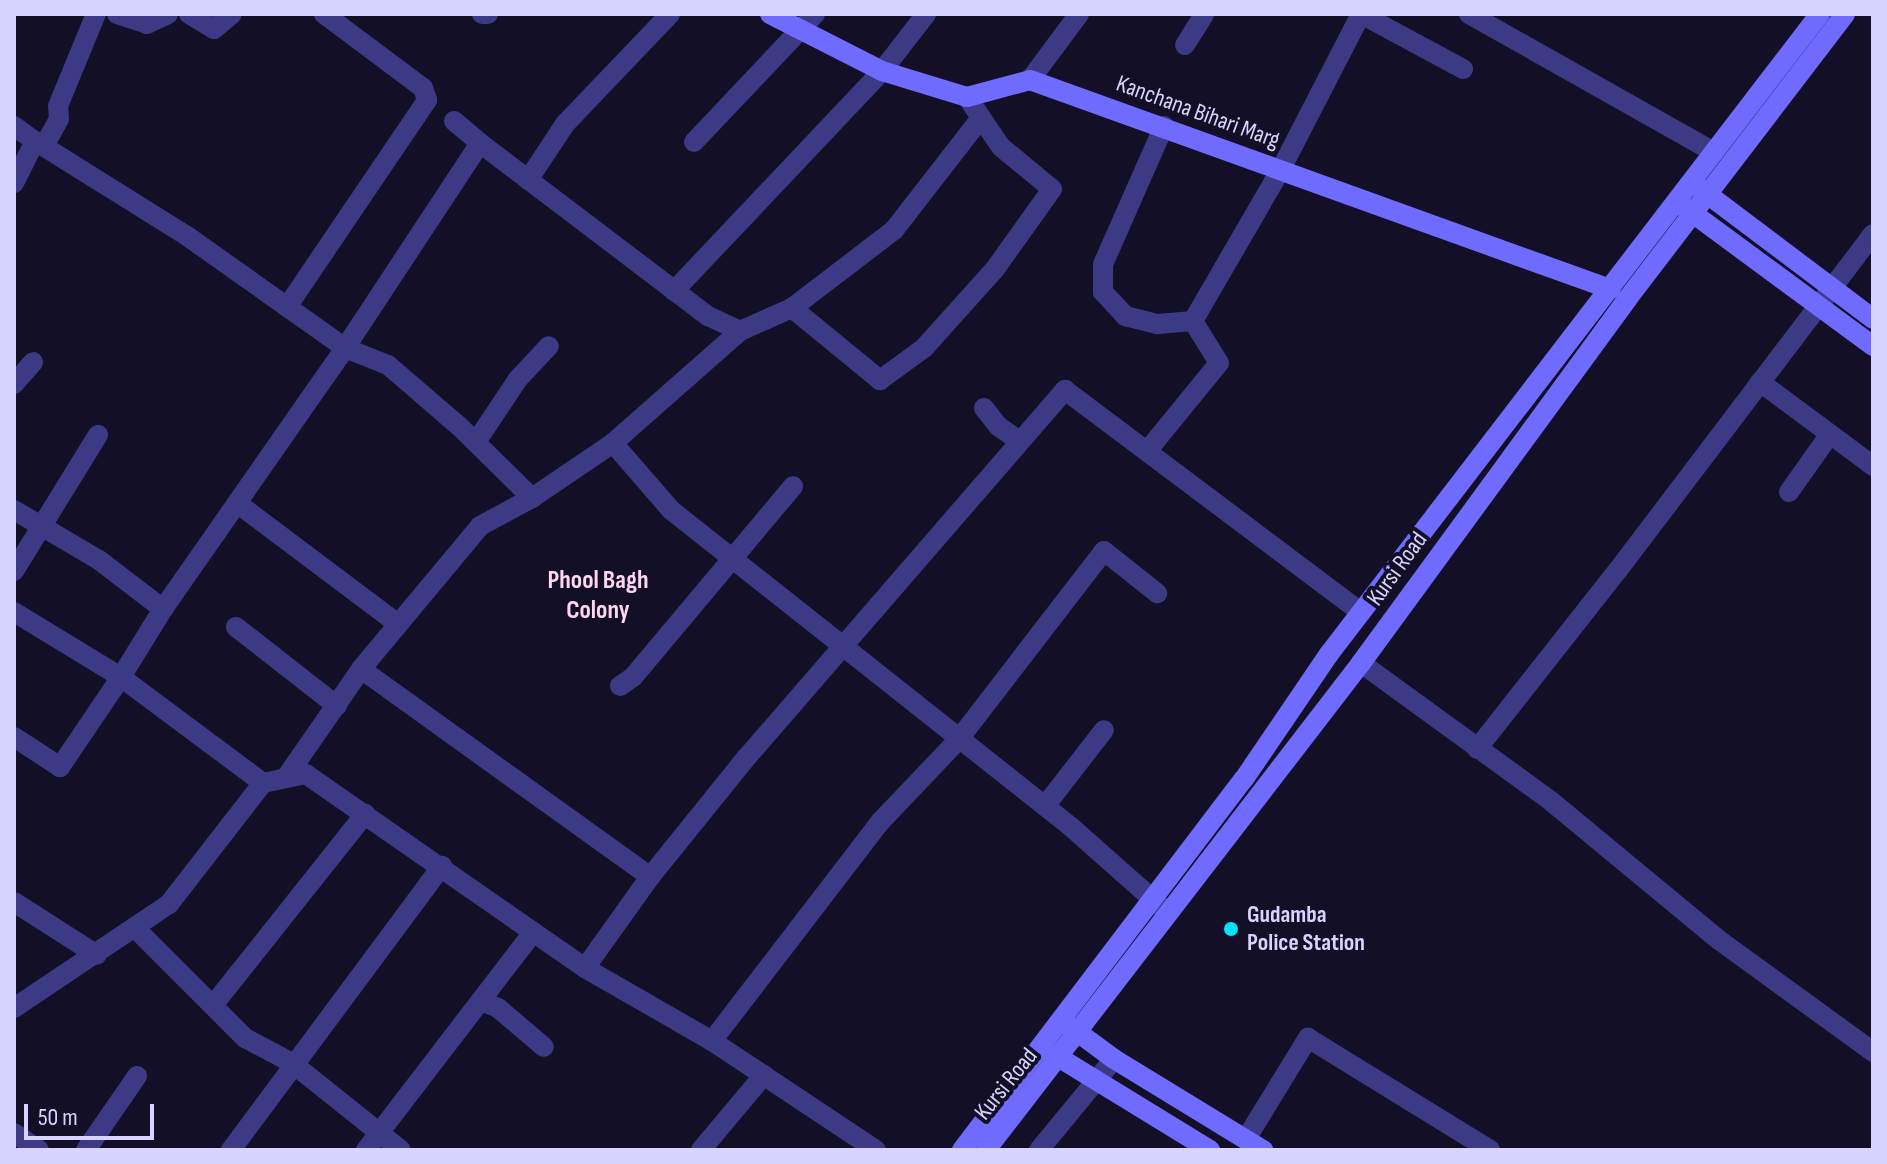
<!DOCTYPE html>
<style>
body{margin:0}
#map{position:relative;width:1887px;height:1164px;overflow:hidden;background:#130f26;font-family:"Sofia Sans Condensed",sans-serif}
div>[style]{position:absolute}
.street>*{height:20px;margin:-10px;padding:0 10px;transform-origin:10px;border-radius:10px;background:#3d3a85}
.secondary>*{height:20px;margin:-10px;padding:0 10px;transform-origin:10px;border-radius:10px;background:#6f6bff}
.dots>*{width:22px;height:22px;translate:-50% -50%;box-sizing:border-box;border:4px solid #130f26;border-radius:50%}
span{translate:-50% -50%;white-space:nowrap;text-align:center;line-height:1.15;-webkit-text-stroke:8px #130f26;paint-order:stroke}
.street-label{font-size:24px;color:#d9d4ff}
.poi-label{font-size:24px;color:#d9d4ff;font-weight:700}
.left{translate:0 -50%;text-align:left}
.neighbourhood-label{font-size:26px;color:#ffd6f0;font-weight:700}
.frame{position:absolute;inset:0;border:16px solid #d9d4ff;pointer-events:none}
.scale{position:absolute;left:24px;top:1104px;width:130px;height:36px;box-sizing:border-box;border:4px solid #d9d4ff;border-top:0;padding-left:10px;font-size:24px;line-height:28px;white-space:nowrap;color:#d9d4ff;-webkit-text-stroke:6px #130f26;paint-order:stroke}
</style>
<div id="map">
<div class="street">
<div style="left:117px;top:14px;width:32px;rotate:18deg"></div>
<div style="left:147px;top:24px;width:23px;rotate:-25deg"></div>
<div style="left:189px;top:14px;width:29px;rotate:31deg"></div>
<div style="left:214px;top:29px;width:23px;rotate:-40deg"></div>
<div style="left:482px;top:14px;width:6px"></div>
<div style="left:1361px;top:14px;width:116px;rotate:28.3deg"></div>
<div style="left:1469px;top:14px;width:281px;rotate:29.4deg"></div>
<div style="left:1185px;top:45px;width:36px;rotate:-58deg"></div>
<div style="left:1030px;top:80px;width:82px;rotate:-53.4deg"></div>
<div style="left:454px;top:121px;width:34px;rotate:40deg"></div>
<div style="left:14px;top:126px;width:26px;rotate:36deg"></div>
<div style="left:1164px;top:126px;width:151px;rotate:113.8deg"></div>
<div style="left:1103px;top:264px;width:28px;rotate:90deg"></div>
<div style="left:1103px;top:292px;width:33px;rotate:47deg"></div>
<div style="left:1125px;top:316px;width:34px;rotate:14deg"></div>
<div style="left:1158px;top:324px;width:35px;rotate:-5deg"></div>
<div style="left:694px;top:142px;width:176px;rotate:-46.6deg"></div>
<div style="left:44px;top:146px;width:31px;rotate:-61deg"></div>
<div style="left:59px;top:119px;width:13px;rotate:-94deg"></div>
<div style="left:58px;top:106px;width:100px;rotate:-67.6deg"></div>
<div style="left:528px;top:180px;width:67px;rotate:-56.5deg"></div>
<div style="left:565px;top:124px;width:152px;rotate:-46.3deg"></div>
<div style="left:14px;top:183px;width:47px;rotate:-63.4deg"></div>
<div style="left:35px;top:141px;width:179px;rotate:32deg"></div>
<div style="left:187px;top:236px;width:194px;rotate:35.3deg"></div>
<div style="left:345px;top:348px;width:46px;rotate:21.6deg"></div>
<div style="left:388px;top:365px;width:94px;rotate:40.7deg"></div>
<div style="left:459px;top:426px;width:103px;rotate:44.6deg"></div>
<div style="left:674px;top:291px;width:303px;rotate:-46.6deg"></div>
<div style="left:882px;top:71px;width:72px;rotate:-52.3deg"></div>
<div style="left:287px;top:307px;width:250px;rotate:-55.9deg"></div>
<div style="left:427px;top:100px;width:13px;rotate:-108deg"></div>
<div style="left:423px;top:88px;width:124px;rotate:-143.2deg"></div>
<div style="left:792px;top:308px;width:128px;rotate:-37.4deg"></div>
<div style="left:894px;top:230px;width:142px;rotate:-52.2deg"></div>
<div style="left:1193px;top:321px;width:176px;rotate:-59.9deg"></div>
<div style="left:1281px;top:169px;width:174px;rotate:-62.7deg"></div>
<div style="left:1760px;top:382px;width:141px;rotate:36.6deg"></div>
<div style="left:14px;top:384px;width:29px;rotate:-49deg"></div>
<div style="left:984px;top:408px;width:23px;rotate:52deg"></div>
<div style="left:998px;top:426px;width:24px;rotate:35deg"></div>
<div style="left:476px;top:442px;width:76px;rotate:-56.3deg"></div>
<div style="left:518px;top:379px;width:45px;rotate:-46.8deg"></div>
<div style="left:613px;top:443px;width:89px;rotate:49.1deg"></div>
<div style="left:671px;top:510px;width:509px;rotate:38.38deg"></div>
<div style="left:1070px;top:826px;width:127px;rotate:41.5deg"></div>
<div style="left:1148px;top:450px;width:112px;rotate:-50.8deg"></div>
<div style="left:1219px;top:363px;width:49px;rotate:-121.8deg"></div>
<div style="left:1789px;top:492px;width:71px;rotate:-54.7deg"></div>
<div style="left:237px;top:503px;width:201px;rotate:36.9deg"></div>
<div style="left:14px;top:510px;width:99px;rotate:30.5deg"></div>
<div style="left:99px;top:560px;width:81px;rotate:37.4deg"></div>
<div style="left:14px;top:571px;width:160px;rotate:-58.3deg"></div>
<div style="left:14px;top:612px;width:125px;rotate:31.3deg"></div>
<div style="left:121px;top:677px;width:109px;rotate:124.1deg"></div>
<div style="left:60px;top:767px;width:55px;rotate:-146.9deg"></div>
<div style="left:236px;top:627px;width:128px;rotate:38deg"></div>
<div style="left:1361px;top:663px;width:236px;rotate:36deg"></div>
<div style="left:1552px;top:802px;width:217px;rotate:39.6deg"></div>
<div style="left:1719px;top:940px;width:190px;rotate:36deg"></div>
<div style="left:361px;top:669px;width:356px;rotate:35.7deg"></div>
<div style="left:620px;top:686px;width:16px;rotate:-35deg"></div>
<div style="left:633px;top:677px;width:249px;rotate:-50deg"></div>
<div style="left:1477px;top:749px;width:228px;rotate:-51.8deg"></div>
<div style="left:1618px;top:570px;width:422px;rotate:-52.8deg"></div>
<div style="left:287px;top:776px;width:130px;rotate:-55.3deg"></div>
<div style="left:361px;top:669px;width:186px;rotate:-50.2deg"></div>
<div style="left:480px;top:526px;width:59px;rotate:-28.3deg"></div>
<div style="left:532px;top:498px;width:98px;rotate:-34.2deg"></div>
<div style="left:613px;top:443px;width:169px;rotate:-41.4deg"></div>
<div style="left:1045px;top:806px;width:96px;rotate:-52.2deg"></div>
<div style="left:14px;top:902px;width:98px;rotate:32.6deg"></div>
<div style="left:135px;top:928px;width:156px;rotate:45deg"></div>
<div style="left:245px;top:1038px;width:53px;rotate:28deg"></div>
<div style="left:292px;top:1063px;width:139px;rotate:38.6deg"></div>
<div style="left:585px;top:968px;width:112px;rotate:-54.5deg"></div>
<div style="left:650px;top:877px;width:154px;rotate:-51.1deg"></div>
<div style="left:747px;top:757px;width:486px;rotate:-49.1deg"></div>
<div style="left:1065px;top:390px;width:370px;rotate:36.9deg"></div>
<div style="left:481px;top:1001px;width:18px;rotate:22deg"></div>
<div style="left:498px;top:1008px;width:60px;rotate:40.3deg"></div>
<div style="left:214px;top:1004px;width:243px;rotate:-51.5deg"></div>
<div style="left:14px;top:1008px;width:187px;rotate:-33.9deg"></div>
<div style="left:169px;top:904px;width:153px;rotate:-52.2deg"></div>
<div style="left:712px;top:1041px;width:277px;rotate:-52.5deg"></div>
<div style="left:881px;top:821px;width:113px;rotate:-46.4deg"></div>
<div style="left:959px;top:739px;width:237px;rotate:-52.4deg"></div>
<div style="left:1104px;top:551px;width:68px;rotate:38.4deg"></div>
<div style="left:14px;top:1133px;width:30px;rotate:34deg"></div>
<div style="left:1246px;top:1139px;width:119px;rotate:-58.5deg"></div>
<div style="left:1308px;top:1038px;width:214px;rotate:31.6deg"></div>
<div style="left:86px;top:1150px;width:90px;rotate:-55.4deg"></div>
<div style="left:231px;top:1150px;width:354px;rotate:-53.4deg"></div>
<div style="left:366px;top:1150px;width:275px;rotate:-52.5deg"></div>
<div style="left:701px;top:1150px;width:98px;rotate:-50deg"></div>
<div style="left:876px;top:1150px;width:197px;rotate:-146.4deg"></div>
<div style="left:712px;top:1041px;width:146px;rotate:-150.1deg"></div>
<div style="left:585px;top:968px;width:340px;rotate:-145.2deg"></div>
<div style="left:306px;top:774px;width:44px;rotate:168.2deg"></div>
<div style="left:263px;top:783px;width:177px;rotate:-143.3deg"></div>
<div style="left:121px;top:677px;width:80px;rotate:-58.3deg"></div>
<div style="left:163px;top:609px;width:318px;rotate:-55.1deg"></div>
<div style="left:345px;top:348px;width:245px;rotate:-56.6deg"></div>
<div style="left:480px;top:143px;width:286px;rotate:37.2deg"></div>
<div style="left:708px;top:316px;width:35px;rotate:25deg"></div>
<div style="left:740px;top:331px;width:57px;rotate:-23.9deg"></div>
<div style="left:792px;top:308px;width:114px;rotate:39.3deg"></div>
<div style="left:880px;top:380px;width:54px;rotate:-36deg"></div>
<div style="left:924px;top:348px;width:106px;rotate:-48.1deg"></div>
<div style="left:995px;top:269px;width:98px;rotate:-54.5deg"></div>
<div style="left:1052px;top:189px;width:66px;rotate:-140.5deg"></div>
<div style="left:1001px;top:147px;width:60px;rotate:-124.2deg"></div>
<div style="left:1039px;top:1150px;width:118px;rotate:-50.5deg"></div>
</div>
<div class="secondary">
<div style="left:770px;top:14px;width:126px;rotate:27deg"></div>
<div style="left:882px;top:71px;width:89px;rotate:17deg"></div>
<div style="left:967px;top:97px;width:65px;rotate:-15.1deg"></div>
<div style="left:1030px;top:80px;width:617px;rotate:19.82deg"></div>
<div style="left:1698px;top:187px;width:219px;rotate:37deg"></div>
<div style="left:1683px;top:206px;width:236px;rotate:36.4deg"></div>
<div style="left:1068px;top:1025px;width:57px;rotate:36.5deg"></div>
<div style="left:1114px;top:1059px;width:175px;rotate:31.4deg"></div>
<div style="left:1050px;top:1052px;width:188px;rotate:31.5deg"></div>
<div style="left:962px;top:1150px;width:466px;rotate:-52.8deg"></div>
<div style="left:1244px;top:779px;width:151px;rotate:-55.8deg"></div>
<div style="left:1329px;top:654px;width:807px;rotate:-52.51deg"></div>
<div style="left:986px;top:1150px;width:615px;rotate:-52.4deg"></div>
<div style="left:1361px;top:663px;width:452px;rotate:-53.8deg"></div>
<div style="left:1628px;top:298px;width:357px;rotate:-52.6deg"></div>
</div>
<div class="dots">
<div style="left:1231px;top:929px;background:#00e5ff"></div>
</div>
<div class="street-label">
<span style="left:1198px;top:112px;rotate:20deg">Kanchana Bihari Marg</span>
<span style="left:1397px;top:569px;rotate:-54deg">Kursi Road</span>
<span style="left:1006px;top:1084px;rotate:-51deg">Kursi Road</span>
</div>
<div class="poi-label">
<span class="left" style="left:1247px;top:929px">Gudamba<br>Police Station</span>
</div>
<div class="neighbourhood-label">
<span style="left:598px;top:596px">Phool Bagh<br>Colony</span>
</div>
<div class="frame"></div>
<div class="scale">50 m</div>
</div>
